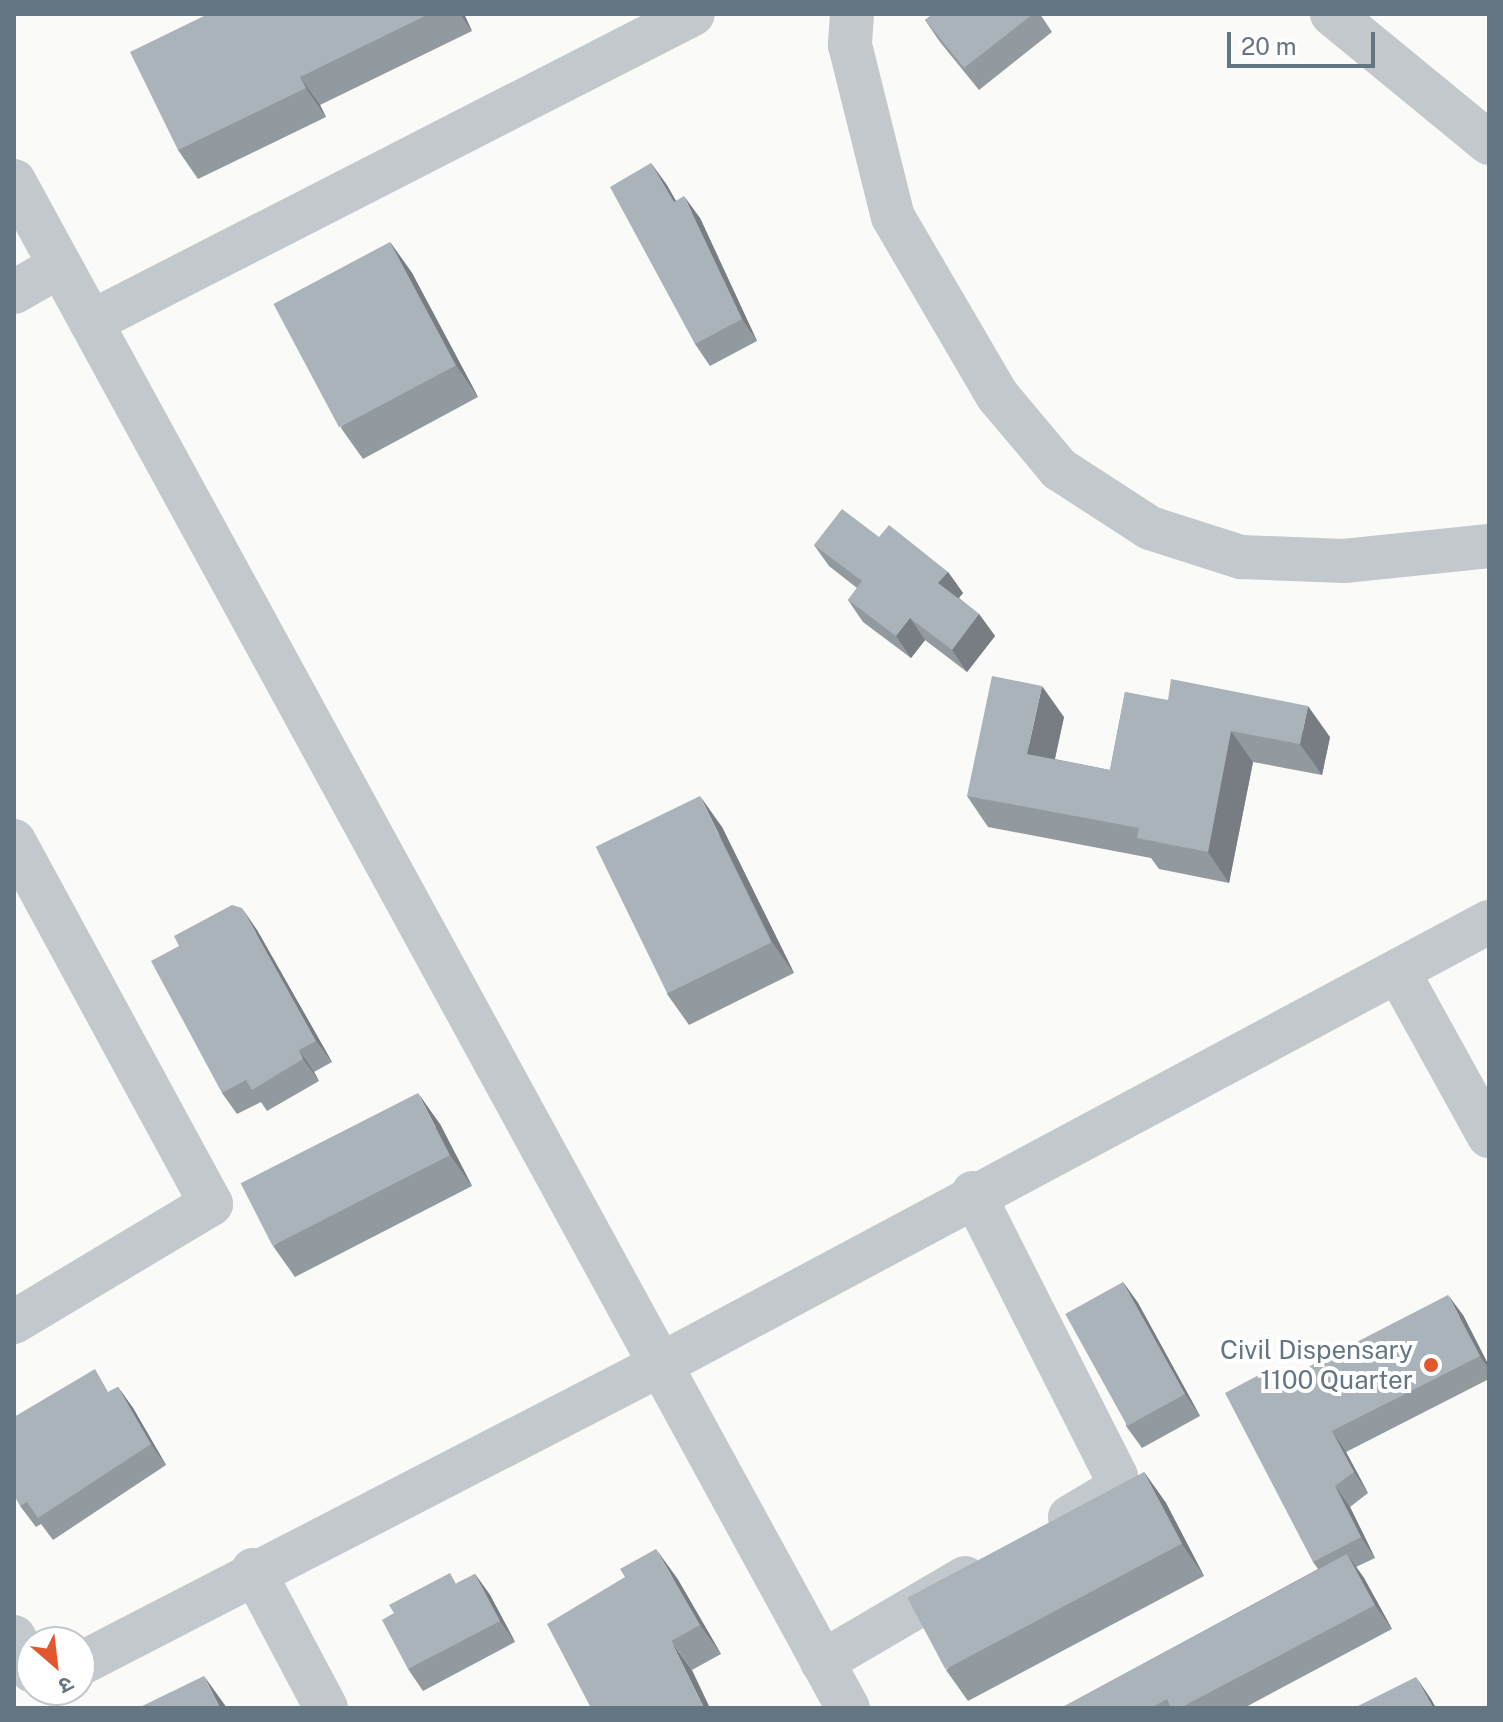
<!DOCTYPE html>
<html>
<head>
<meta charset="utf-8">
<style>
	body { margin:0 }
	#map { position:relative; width:1503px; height:1722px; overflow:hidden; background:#fafaf8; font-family:"Public Sans","Noto Sans Devanagari",sans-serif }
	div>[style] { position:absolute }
	.minor>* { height:44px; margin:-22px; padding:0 22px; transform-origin:22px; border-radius:22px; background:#c3c8cc }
	.wall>* { inset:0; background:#929a9f }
	.shaded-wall>* { inset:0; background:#777d82 }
	.building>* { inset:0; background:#aab3b9; transform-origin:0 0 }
	.dots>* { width:22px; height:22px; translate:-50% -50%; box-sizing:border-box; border:4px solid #fff; border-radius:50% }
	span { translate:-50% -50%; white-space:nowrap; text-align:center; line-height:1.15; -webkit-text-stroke:8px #fff; paint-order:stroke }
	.poi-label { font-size:26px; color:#657683 }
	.right { translate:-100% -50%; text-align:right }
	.frame { position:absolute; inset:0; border:16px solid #657683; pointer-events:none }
	.north { position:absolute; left:16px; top:1626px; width:80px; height:80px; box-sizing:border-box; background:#fff; border:2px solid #c1c8cd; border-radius:50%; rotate:152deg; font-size:22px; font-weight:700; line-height:32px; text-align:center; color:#657683 }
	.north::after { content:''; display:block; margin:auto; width:28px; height:36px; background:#e4572e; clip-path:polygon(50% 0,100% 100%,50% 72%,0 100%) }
	.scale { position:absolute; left:1227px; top:32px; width:148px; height:36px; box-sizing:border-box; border:4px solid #657683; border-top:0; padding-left:10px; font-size:24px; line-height:28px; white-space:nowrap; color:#657683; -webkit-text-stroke:6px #fff; paint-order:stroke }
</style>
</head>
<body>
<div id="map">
	<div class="minor">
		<i style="left:852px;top:14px;width:31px;rotate:94deg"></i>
		<i style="left:850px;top:45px;width:177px;rotate:76deg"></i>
		<i style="left:893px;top:217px;width:206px;rotate:59.7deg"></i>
		<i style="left:997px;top:395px;width:97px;rotate:50deg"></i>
		<i style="left:1059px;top:469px;width:108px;rotate:33deg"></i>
		<i style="left:1150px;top:528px;width:96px;rotate:17.7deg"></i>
		<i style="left:1241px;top:557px;width:103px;rotate:2.2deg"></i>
		<i style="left:1344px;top:561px;width:146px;rotate:-5.9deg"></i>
		<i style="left:1332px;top:14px;width:203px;rotate:39.4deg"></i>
		<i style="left:14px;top:181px;width:1740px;rotate:61.36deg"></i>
		<i style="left:14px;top:292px;width:53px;rotate:-29.5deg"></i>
		<i style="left:91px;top:322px;width:676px;rotate:-27.1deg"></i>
		<i style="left:14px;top:841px;width:413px;rotate:61.5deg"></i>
		<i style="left:211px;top:1204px;width:230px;rotate:149.1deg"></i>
		<i style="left:1400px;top:975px;width:184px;rotate:61.1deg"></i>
		<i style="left:973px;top:1193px;width:317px;rotate:63.2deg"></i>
		<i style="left:1116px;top:1476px;width:16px;rotate:104deg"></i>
		<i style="left:1112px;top:1492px;width:49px;rotate:149.2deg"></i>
		<i style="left:253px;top:1570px;width:156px;rotate:62.1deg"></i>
		<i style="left:14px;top:1637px;width:38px;rotate:62deg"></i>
		<i style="left:822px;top:1662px;width:166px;rotate:-30.4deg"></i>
		<i style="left:80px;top:1664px;width:653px;rotate:-27.27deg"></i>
		<i style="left:660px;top:1365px;width:940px;rotate:-28.12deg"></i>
	</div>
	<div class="wall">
		<i style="clip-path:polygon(208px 14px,464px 14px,472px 31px,320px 105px,326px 117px,198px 179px,178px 150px)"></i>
		<i style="clip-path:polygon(933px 14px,1040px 14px,1052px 32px,979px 90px,940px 42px,925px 20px)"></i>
		<i style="clip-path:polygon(651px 163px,676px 201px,700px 218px,757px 341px,710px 366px,695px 344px)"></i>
		<i style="clip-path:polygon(390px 242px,412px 273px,478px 397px,363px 459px,341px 428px)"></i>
		<i style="clip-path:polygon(879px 537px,948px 572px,963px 593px,959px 598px,979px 614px,995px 636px,967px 672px,925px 640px,911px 658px,863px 622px,848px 600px,857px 588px,829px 566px,814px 545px)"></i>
		<i style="clip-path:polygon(1125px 692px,1330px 737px,1322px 775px,1253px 762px,1229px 883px,1159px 869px,1151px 858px,988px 827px,967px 796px,1064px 717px,1055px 759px,1110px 770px)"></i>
		<i style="clip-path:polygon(722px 827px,794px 973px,689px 1025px,667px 994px)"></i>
		<i style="clip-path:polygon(257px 930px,332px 1062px,314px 1072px,319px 1081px,267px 1111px,261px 1102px,237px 1114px,222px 1093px)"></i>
		<i style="clip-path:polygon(440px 1124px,472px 1186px,295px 1277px,273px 1246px)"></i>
		<i style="clip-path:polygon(1123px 1282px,1138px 1303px,1200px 1416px,1142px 1448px,1126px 1426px)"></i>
		<i style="clip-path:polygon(1463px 1315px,1489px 1366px,1489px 1379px,1346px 1452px,1368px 1493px,1350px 1507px,1375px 1558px,1356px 1567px,1364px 1578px,1392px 1629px,1244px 1708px,1061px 1708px,1318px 1569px,1313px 1562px,1283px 1380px)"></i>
		<i style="clip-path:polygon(118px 1387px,133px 1408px,166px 1465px,53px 1540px,41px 1524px,36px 1527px,20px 1506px,110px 1391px)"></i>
		<i style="clip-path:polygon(1144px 1472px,1166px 1503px,1204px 1576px,968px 1701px,946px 1670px)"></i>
		<i style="clip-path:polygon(475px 1574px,490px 1595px,515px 1642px,423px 1691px,408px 1669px,457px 1583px)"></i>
		<i style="clip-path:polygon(625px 1577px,677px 1578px,721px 1654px,692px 1670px)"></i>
	</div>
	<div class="shaded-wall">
		<i style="clip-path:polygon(460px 14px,464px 14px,472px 31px)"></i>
		<i style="clip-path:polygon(300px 77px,320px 105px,326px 117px,306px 88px)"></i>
		<i style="clip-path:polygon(651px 163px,667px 185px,689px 224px,674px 202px)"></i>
		<i style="clip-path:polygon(684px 196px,700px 218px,757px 341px,742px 319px)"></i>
		<i style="clip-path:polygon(390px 242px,412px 273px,478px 397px,456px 365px)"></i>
		<i style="clip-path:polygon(948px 572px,963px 593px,953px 605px,938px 583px)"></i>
		<i style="clip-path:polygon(979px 614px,995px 636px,967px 672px,952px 650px)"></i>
		<i style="clip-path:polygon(910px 618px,925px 640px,911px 658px,896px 636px)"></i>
		<i style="clip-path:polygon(1042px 686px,1064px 717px,1049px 785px,1027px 754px)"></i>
		<i style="clip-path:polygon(1308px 706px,1330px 737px,1322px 775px,1300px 744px)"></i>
		<i style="clip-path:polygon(1231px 731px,1253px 762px,1229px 883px,1208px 852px)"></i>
		<i style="clip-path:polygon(700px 796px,722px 827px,794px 973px,772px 942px)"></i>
		<i style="clip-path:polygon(242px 908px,257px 930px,332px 1062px,316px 1041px)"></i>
		<i style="clip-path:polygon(299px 1050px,314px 1072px,319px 1081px,303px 1059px)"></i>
		<i style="clip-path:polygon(418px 1093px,440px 1124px,472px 1186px,450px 1155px)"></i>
		<i style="clip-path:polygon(1123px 1282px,1138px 1303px,1200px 1416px,1185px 1394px)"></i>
		<i style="clip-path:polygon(1448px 1295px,1463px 1315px,1489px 1366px,1489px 1369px,1480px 1356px)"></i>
		<i style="clip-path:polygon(118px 1387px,133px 1408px,166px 1465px,151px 1444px)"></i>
		<i style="clip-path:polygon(1332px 1431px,1346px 1452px,1368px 1493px,1354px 1472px)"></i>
		<i style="clip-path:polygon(1144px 1472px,1166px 1503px,1204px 1576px,1182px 1544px)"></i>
		<i style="clip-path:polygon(1335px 1486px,1350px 1507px,1375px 1558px,1361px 1537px)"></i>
		<i style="clip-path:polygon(656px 1549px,677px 1578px,721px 1654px,700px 1625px)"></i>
		<i style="clip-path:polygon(1347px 1554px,1364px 1578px,1392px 1629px,1375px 1605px)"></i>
		<i style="clip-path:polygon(475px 1574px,490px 1595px,515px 1642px,500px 1621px)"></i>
		<i style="clip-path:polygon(671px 1641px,692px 1670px,710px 1708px,704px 1708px)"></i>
		<i style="clip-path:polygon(204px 1676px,227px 1708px,220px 1708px)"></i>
		<i style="clip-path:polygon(1416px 1677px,1431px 1699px,1436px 1708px,1433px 1708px)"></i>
	</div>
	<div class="building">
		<i style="clip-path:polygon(208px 14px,429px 14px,300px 77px,306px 88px,178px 150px,130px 52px)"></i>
		<i style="clip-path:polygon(933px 14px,1033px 14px,964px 68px,925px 20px)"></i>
		<i style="clip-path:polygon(651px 163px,674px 202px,684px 196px,742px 319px,695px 344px,610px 187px)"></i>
		<i style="left:390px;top:242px;width:140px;height:132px;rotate:62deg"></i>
		<i style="clip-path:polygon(842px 509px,879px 537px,889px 525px,948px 572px,938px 583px,979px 614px,952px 650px,910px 618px,896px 636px,848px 600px,862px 581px,814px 545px)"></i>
		<i style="clip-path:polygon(992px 676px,1042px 686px,1027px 754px,1110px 770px,1125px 692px,1168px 700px,1171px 679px,1308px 706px,1300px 744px,1231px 731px,1208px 852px,1137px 838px,1139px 828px,967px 796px)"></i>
		<i style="left:700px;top:796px;width:163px;height:116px;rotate:64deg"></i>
		<i style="clip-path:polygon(232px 905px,242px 908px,316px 1041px,299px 1050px,303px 1059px,252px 1090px,246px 1080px,222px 1093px,151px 961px,179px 946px,174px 936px)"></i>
		<i style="left:418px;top:1093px;width:70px;height:199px;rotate:63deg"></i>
		<i style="left:1123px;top:1282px;width:128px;height:66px;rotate:61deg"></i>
		<i style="clip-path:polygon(1448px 1295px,1480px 1356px,1332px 1431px,1354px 1472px,1335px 1486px,1361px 1537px,1313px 1562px,1225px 1393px,1274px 1367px,1281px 1381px)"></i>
		<i style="clip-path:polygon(95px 1369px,108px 1392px,118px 1387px,151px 1444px,38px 1518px,27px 1502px,20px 1506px,14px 1495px,14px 1417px)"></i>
		<i style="left:1144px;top:1472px;width:81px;height:268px;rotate:62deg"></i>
		<i style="clip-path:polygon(656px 1549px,700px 1625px,671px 1641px,704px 1708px,591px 1708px,547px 1624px,625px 1577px,620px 1569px)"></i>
		<i style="clip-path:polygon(1347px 1554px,1375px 1605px,1180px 1708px,1171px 1708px,1167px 1699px,1151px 1708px,1061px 1708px)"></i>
		<i style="clip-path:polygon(450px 1573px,456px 1584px,475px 1574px,500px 1621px,408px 1669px,382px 1620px,394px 1613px,389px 1605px)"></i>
		<i style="clip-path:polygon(204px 1676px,220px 1708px,138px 1708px)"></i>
		<i style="clip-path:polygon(1416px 1677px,1433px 1708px,1354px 1708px)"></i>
	</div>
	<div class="dots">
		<i style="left:1431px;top:1365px;background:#e4572e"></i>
	</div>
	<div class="poi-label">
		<span class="right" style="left:1413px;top:1365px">Civil Dispensary<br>1100 Quarter</span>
	</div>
	<div class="frame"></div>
	<div class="north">उ</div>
	<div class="scale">20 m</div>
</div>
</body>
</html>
